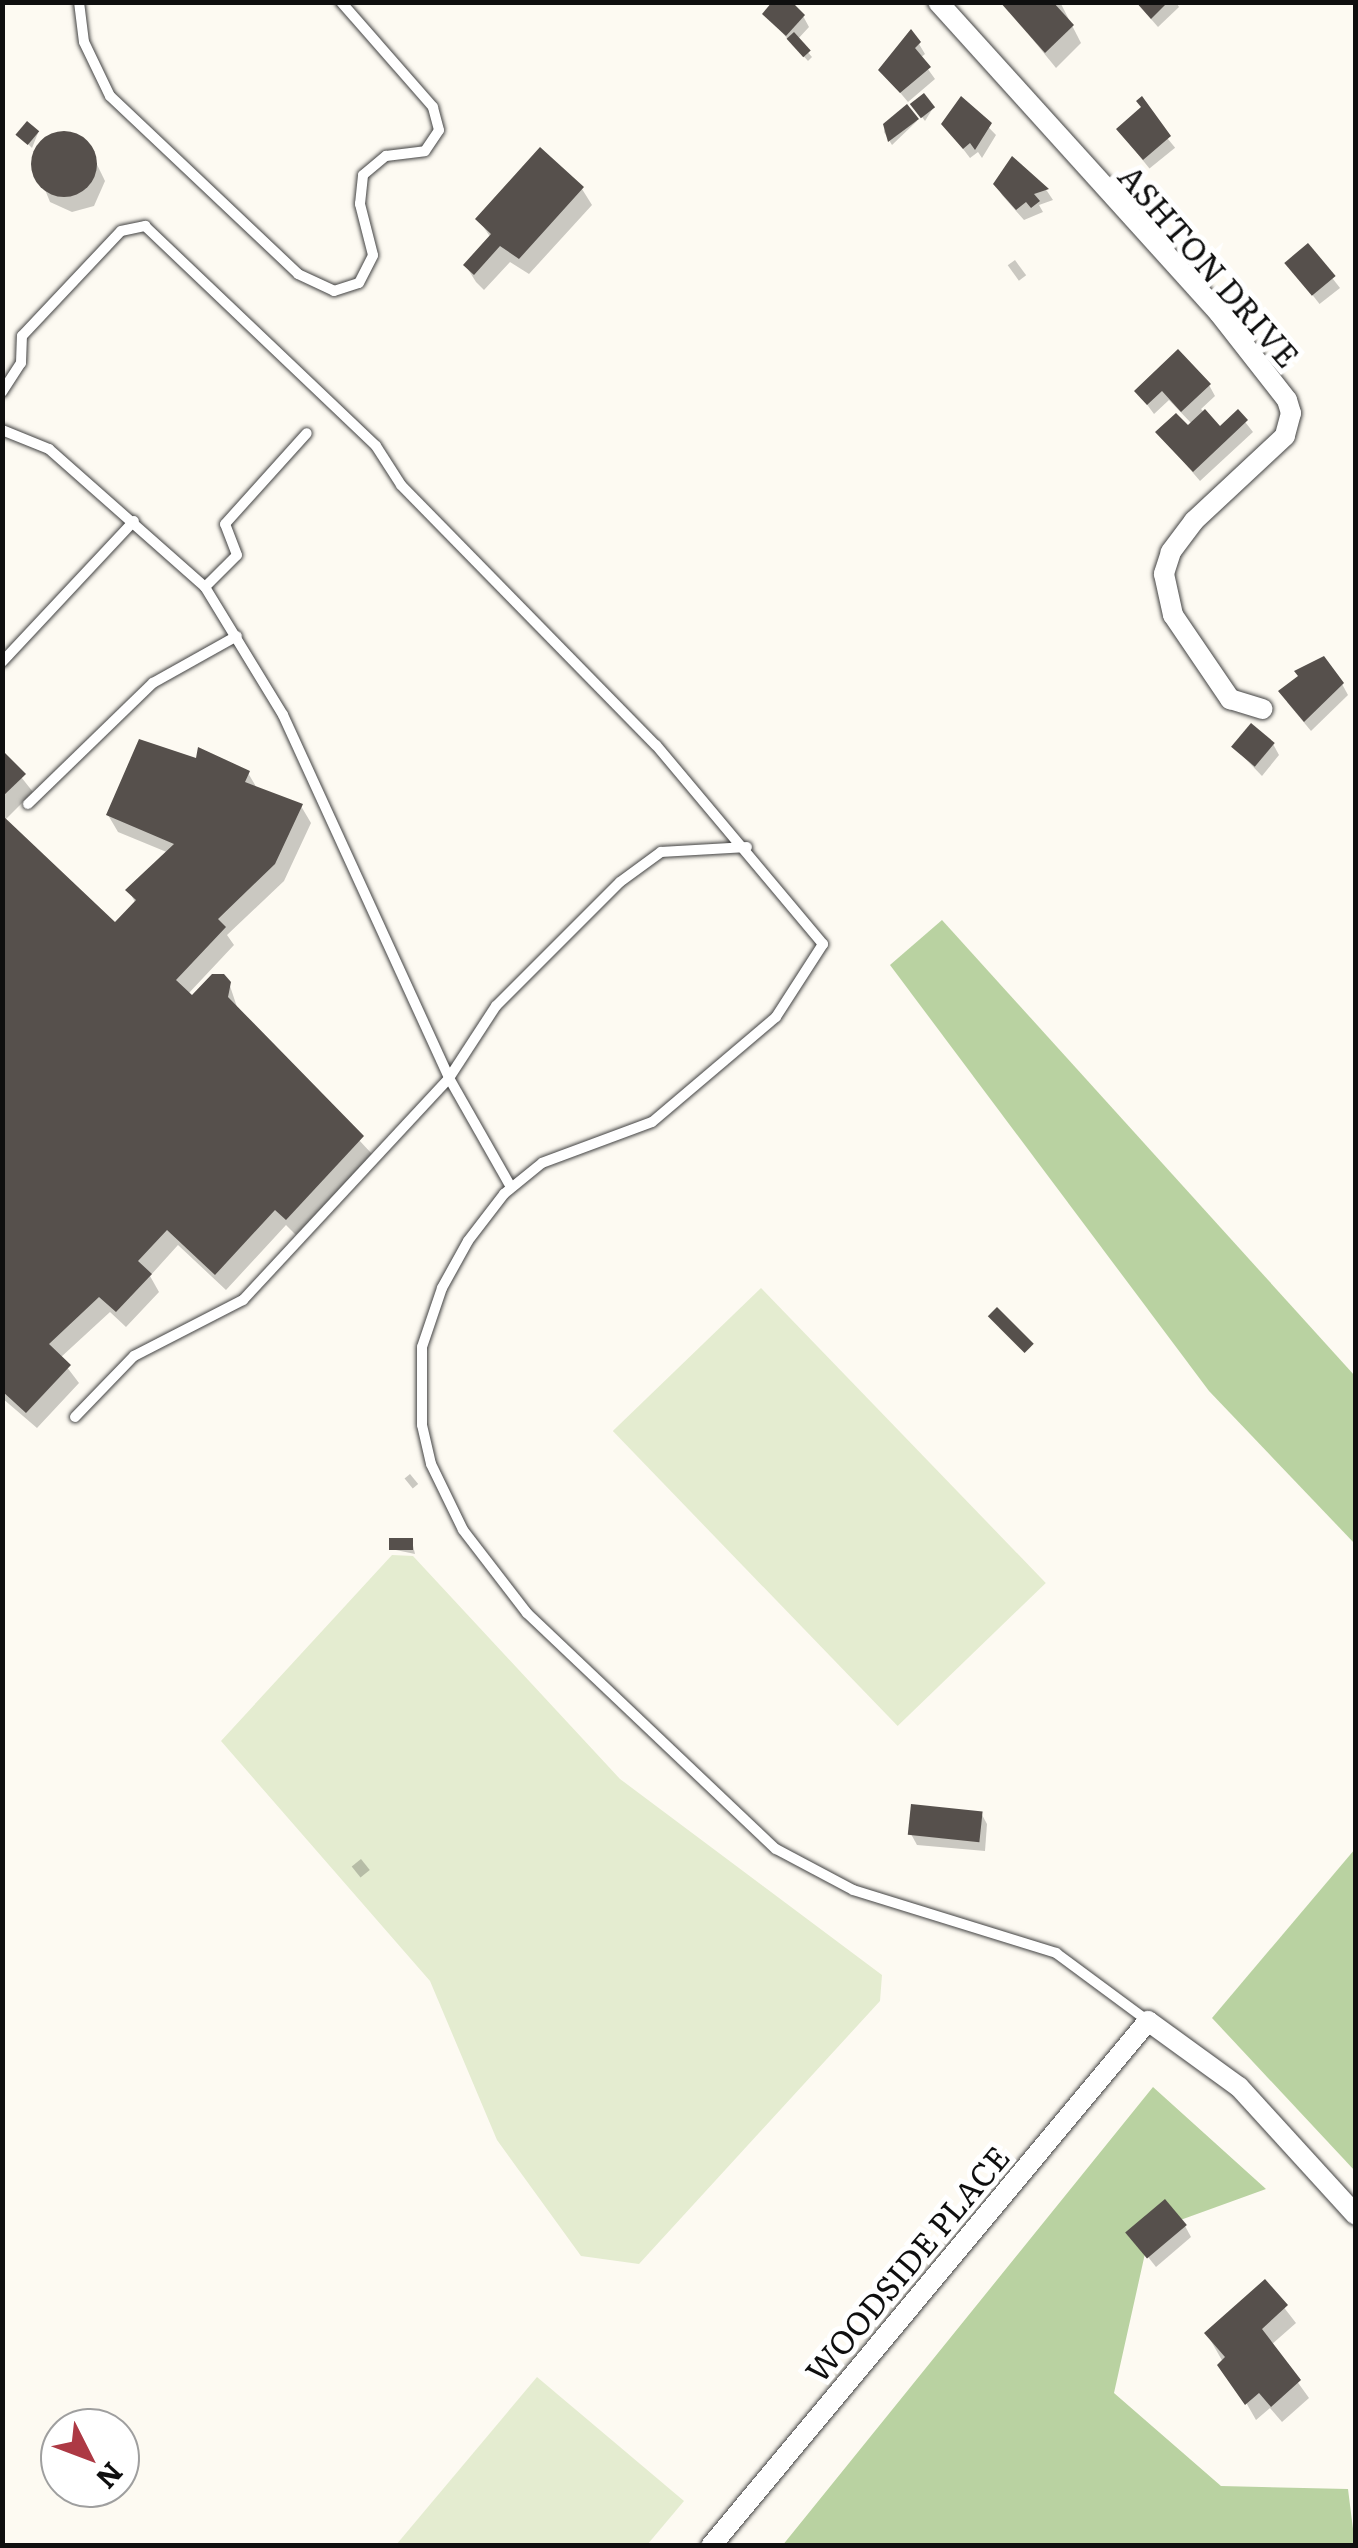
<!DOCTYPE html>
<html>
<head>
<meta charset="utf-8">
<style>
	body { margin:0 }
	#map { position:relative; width:1358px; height:2548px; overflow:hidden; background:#fdfaf2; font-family:Literata,serif }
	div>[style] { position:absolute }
	.forest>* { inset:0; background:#b9d2a1 }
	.pitch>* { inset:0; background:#e4ecd0; transform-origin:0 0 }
	.shadow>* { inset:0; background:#0003; transform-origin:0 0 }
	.building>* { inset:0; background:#56504c; transform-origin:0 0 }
	.round { border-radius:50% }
	.roads { filter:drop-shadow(0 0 2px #424242) drop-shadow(0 0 2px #424242) }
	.lane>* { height:10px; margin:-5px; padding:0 5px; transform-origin:5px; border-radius:5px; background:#fff }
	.street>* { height:20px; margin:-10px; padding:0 10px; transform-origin:10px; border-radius:10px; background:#fff }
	span { translate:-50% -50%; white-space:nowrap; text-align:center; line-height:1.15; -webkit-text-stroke:10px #fff; paint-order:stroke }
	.street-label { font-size:32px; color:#0f0f0f }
	.frame { position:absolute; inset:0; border:5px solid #0f0f0f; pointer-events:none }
	.north { position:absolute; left:40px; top:2408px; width:100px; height:100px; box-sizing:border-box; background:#fff; border:2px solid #9f9f9f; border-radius:50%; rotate:132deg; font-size:28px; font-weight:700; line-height:40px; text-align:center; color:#0f0f0f }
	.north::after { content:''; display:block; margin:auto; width:35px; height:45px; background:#ad3944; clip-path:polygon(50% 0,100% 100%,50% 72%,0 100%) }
</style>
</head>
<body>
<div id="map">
	<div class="forest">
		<i style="clip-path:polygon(942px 920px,1355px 1376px,1355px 1544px,1209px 1391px,890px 965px)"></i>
		<i style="clip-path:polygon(1355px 1849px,1355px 2171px,1212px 2018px)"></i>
		<i style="clip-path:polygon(1153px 2087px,1266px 2189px,1150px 2231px,1114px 2393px,1221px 2486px,1348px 2489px,1355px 2545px,782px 2546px)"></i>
	</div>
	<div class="pitch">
		<i style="left:761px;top:1288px;width:410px;height:206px;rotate:46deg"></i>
		<i style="clip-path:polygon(392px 1555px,413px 1556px,620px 1779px,882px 1975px,880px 2001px,639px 2264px,581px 2256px,497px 2140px,430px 1981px,221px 1741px)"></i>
		<i style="clip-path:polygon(537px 2377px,684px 2501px,647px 2545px,396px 2545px)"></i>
	</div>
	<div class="shadow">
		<i style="clip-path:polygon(1002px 2px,1060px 2px,1081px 43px,1056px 68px)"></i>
		<i style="clip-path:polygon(1136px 2px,1176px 2px,1179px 7px,1158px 27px)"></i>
		<i style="clip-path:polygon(765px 14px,803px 16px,809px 27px,797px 40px,812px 57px,808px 61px)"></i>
		<i style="clip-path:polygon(919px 44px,925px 54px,920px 58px,935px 79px,908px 102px,881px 70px)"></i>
		<i style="clip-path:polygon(961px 99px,996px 135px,982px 158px,978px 152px,970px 158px,944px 124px)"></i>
		<i style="clip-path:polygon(933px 108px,925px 121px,916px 109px)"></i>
		<i style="left:1143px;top:108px;width:51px;height:33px;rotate:51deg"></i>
		<i style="clip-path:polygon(917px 121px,892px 145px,884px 132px,885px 125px)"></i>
		<i style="clip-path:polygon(38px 133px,32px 148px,19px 135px)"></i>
		<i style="clip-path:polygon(65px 134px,87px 144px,105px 181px,94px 206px,72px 212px,50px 202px,33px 160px,46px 139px)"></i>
		<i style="clip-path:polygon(1012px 159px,1047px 191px,1053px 200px,1039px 205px,1043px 212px,1024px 220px,1002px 195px,996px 185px)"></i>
		<i style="clip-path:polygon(582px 189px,592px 205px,529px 274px,510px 262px,484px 290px,476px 282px,466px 266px,491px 238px,478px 219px)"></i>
		<i style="left:1308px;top:247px;width:52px;height:26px;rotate:52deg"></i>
		<i style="left:1015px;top:260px;width:19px;height:9px;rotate:54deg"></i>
		<i style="clip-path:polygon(1209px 385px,1215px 396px,1201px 409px,1220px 429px,1238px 413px,1253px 432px,1200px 481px,1158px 432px,1192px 424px,1169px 400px,1154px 414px,1137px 391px)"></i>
		<i style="clip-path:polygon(1342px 684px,1348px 695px,1311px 731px,1287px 702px)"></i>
		<i style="clip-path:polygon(1273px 744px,1279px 755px,1262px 776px,1234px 747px)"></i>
		<i style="clip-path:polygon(2px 753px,33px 792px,5px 820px,115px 926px,136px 904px,129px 891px,169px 853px,118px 832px,108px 815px,197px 761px,248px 773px,258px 790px,301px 806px,311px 823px,284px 881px,227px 935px,234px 945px,188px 994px,192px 998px,229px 983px,238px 1010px,372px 1154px,296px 1235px,286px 1225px,226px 1290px,178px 1245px,150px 1276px,159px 1292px,126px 1327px,110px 1312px,60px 1358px,79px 1383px,37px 1428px,2px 1398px)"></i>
		<i style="left:410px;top:1474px;width:13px;height:7px;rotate:51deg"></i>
		<i style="clip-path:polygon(412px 1541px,415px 1554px,391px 1549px)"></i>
		<i style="clip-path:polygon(981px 1813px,987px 1824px,985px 1851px,917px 1845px,911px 1834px)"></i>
		<i style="left:361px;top:1859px;width:14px;height:12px;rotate:51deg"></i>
		<i style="clip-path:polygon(1185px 2226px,1191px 2237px,1156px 2267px,1129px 2233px)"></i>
		<i style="clip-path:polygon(1265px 2283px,1296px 2323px,1271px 2345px,1309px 2398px,1282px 2422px,1270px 2408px,1256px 2420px,1207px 2334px)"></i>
	</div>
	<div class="building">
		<i style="clip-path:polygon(772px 2px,792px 2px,805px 15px,786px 36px,762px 14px)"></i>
		<i style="clip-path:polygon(1000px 2px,1053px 2px,1074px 25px,1045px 53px)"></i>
		<i style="clip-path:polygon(1136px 2px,1168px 2px,1151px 19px)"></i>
		<i style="clip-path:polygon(911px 29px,921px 42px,915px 48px,931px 67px,900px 93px,878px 70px)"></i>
		<i style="left:794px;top:32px;width:25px;height:10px;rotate:48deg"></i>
		<i style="left:924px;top:93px;width:18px;height:18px;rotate:52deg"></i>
		<i style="clip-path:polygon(961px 96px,992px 123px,975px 150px,970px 143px,963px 149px,941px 124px)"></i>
		<i style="clip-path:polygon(1142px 96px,1171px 136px,1143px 160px,1116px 129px,1141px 107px,1136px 101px)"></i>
		<i style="clip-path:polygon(907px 104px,919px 119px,888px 142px,883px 124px)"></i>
		<i style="left:27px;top:121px;width:16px;height:18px;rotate:40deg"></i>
		<i class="round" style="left:31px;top:131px;width:66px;height:66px"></i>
		<i style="clip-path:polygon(540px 147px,584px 187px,519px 259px,500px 246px,474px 275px,463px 265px,491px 234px,475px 219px)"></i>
		<i style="clip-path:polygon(1012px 156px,1049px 189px,1034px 194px,1040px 201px,1031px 208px,1026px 202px,1016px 210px,993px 184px)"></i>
		<i style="left:1308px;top:243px;width:43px;height:31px;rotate:50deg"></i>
		<i style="clip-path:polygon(1178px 349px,1211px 384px,1181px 412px,1162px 391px,1147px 405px,1134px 391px)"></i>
		<i style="clip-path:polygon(1205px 409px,1220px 426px,1238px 409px,1248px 420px,1193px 472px,1155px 432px,1176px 413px,1188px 425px)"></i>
		<i style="clip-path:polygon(1324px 656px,1344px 683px,1304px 722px,1278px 691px,1298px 676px,1294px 671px)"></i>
		<i style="left:1251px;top:723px;width:31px;height:31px;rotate:40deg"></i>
		<i style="clip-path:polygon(139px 739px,196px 758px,198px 747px,250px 771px,245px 782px,303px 804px,275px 864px,218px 919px,226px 927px,176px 980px,192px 995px,212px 974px,224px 974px,231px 982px,228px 997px,364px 1136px,286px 1220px,275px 1210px,215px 1275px,167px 1230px,138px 1261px,152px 1274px,116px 1312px,99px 1297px,49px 1344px,71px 1365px,26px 1413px,2px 1391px,2px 815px,115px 922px,136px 900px,125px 890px,174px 844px,106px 815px)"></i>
		<i style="clip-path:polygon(2px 750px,26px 774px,2px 797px)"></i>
		<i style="left:997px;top:1307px;width:52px;height:13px;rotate:45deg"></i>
		<i style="left:389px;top:1538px;width:24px;height:12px"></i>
		<i style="left:911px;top:1804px;width:72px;height:31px;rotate:6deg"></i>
		<i style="left:1165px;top:2199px;width:34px;height:52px;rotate:50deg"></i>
		<i style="clip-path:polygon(1265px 2279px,1288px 2305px,1262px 2329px,1301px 2380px,1271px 2407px,1259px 2393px,1245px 2405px,1217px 2365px,1225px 2357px,1204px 2333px)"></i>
	</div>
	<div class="roads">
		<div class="lane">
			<i style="left:79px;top:2px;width:40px;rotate:82.9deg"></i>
			<i style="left:84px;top:42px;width:60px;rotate:64.3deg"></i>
			<i style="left:110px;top:96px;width:259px;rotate:43.4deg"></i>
			<i style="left:298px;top:274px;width:40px;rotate:25deg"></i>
			<i style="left:334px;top:291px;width:26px;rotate:-18deg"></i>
			<i style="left:359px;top:283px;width:31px;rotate:-63deg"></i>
			<i style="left:373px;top:255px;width:53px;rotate:-104.3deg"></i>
			<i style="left:360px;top:204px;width:29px;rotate:-84deg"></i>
			<i style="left:363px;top:175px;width:30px;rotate:-40deg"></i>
			<i style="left:386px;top:156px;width:39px;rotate:-7deg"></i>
			<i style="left:425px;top:151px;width:25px;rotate:-56deg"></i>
			<i style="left:439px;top:130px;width:24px;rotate:-105deg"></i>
			<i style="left:433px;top:107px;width:140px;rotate:-131.2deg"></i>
			<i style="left:2px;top:392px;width:35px;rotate:-57deg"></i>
			<i style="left:21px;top:363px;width:27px;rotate:-88deg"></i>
			<i style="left:22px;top:336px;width:144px;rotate:-46.7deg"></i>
			<i style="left:121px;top:231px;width:25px;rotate:-12deg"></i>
			<i style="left:145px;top:226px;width:319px;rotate:43.6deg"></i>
			<i style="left:376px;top:446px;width:46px;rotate:57.3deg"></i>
			<i style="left:401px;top:485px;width:364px;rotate:45.6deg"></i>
			<i style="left:656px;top:745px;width:260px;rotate:50deg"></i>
			<i style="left:823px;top:944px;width:87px;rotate:122.8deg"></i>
			<i style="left:776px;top:1017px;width:162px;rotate:139.7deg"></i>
			<i style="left:652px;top:1122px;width:117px;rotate:159.6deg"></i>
			<i style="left:542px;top:1163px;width:49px;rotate:140.8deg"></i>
			<i style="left:504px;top:1194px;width:59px;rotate:127.5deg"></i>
			<i style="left:468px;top:1241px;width:54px;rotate:119deg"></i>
			<i style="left:442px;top:1288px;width:62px;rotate:108.7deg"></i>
			<i style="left:422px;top:1347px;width:78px;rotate:90deg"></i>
			<i style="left:422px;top:1425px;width:40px;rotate:77deg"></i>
			<i style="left:431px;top:1464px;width:73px;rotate:64.1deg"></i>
			<i style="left:463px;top:1530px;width:105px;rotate:52.4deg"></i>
			<i style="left:527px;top:1613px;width:343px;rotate:43.5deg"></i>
			<i style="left:776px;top:1849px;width:87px;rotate:28deg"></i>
			<i style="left:853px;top:1890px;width:213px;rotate:17.2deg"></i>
			<i style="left:1056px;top:1953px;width:114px;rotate:36.5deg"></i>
			<i style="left:2px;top:430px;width:51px;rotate:22deg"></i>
			<i style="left:49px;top:449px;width:208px;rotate:41.5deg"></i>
			<i style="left:205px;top:587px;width:150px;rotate:58.6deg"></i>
			<i style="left:283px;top:715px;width:399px;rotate:65.4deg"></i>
			<i style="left:449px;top:1078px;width:125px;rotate:60.4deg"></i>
			<i style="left:205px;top:587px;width:45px;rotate:-45deg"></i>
			<i style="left:237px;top:555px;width:33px;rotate:-111deg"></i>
			<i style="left:225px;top:524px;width:122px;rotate:-48deg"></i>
			<i style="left:2px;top:662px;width:193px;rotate:-46.9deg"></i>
			<i style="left:28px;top:804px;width:174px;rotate:-44.1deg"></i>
			<i style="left:153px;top:683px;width:96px;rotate:-29.2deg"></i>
			<i style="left:75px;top:1417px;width:85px;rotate:-46deg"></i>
			<i style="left:134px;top:1356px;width:123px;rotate:-27.2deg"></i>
			<i style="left:243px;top:1300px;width:303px;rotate:-47.1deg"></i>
			<i style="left:449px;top:1078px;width:86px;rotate:-56.9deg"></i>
			<i style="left:496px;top:1006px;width:175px;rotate:-45deg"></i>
			<i style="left:620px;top:882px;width:51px;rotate:-36.2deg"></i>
			<i style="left:661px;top:852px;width:86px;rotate:-3.3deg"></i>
		</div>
		<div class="street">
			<i style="left:938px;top:2px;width:419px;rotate:47.9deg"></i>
			<i style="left:1219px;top:313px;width:110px;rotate:52deg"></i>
			<i style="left:1287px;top:400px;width:14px;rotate:73deg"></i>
			<i style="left:1291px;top:413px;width:24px;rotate:105deg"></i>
			<i style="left:1285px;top:436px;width:125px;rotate:137deg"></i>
			<i style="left:1194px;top:521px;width:39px;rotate:127deg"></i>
			<i style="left:1171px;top:552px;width:23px;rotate:108deg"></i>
			<i style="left:1164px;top:574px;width:42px;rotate:77.6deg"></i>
			<i style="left:1173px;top:615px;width:102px;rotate:55.8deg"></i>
			<i style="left:1230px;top:699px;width:34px;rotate:17deg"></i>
			<i style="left:711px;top:2546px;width:683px;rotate:-50.23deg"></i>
			<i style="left:1148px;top:2021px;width:112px;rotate:36deg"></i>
			<i style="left:1239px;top:2087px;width:173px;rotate:47.6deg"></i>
		</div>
	</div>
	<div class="street-label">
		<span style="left:1210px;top:265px;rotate:49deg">ASHTON DRIVE</span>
		<span style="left:906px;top:2263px;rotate:-50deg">WOODSIDE PLACE</span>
	</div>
	<div class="frame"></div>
	<div class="north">N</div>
</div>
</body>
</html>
